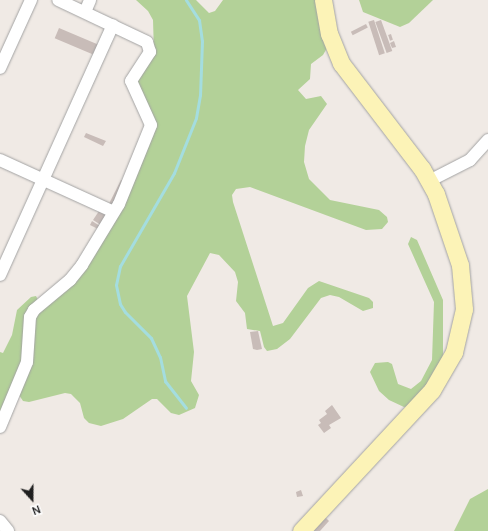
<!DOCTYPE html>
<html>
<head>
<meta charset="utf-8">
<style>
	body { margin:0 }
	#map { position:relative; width:488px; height:531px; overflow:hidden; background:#f0eae5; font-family:Manrope,sans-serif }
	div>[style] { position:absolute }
	.forest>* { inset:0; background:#b3d198 }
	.stream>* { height:3px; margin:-1.5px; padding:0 1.5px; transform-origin:1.5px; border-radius:1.5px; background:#a4dddf }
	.building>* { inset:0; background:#c8bcb8; transform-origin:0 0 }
	.roads { filter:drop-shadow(0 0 1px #a3a3a3) drop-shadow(0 0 1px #a3a3a3) }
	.street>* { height:12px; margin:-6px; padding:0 6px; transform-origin:6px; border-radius:6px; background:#fff }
	.secondary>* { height:17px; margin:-8.5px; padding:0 8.5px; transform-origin:8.5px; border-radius:8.5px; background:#fcf3b7 }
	span { translate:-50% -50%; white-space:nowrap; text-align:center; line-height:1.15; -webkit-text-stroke:3.5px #fff; paint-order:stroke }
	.north { position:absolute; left:12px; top:479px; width:40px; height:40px; -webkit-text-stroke:3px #fff; paint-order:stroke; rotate:159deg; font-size:11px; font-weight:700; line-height:16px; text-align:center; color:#1f1f1f }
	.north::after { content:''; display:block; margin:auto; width:14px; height:18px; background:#1f1f1f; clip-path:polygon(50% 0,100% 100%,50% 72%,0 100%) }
</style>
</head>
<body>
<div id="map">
	<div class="forest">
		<i style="clip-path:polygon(136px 0,196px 0,209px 13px,215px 11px,223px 0,318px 0,327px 48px,323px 55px,311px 64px,310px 79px,298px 90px,306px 99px,321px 96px,327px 104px,309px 130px,305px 146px,304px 162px,309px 179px,330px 200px,379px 210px,387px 217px,388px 222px,382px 229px,366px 230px,250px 187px,236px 189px,232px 195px,233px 202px,273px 326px,283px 323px,308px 288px,319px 281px,369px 298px,373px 302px,373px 308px,363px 311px,339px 297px,330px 295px,321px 298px,290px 339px,277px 349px,267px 351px,264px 347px,260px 331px,247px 329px,245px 313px,236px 301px,238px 282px,235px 272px,219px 255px,210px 253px,187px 296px,194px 352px,191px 381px,199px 395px,195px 408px,179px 415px,171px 413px,157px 399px,152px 399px,123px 419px,101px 426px,89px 423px,84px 418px,80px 403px,71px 394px,65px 393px,29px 402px,23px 401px,19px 395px,34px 318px,72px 283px,154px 128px,136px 81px,154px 53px,153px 20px,148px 11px)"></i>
		<i style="clip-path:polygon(359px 0,433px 0,409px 23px,400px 27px,363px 12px)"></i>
		<i style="clip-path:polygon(411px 237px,417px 240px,443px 300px,443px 355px,440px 369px,409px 406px,404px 407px,389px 400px,379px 391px,370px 372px,375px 363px,388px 362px,392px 364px,398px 384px,411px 389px,421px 381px,432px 360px,434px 302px,408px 244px)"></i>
		<i style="clip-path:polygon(36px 296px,38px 300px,24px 356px,0 417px,0 352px,3px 353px,12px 335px,17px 310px,31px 297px)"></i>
		<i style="clip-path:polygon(488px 489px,488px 531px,454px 531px,470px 499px)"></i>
	</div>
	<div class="stream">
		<i style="left:186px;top:0;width:24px;rotate:57deg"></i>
		<i style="left:199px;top:20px;width:21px;rotate:82deg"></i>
		<i style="left:202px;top:41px;width:54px;rotate:92.1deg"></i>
		<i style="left:200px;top:95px;width:23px;rotate:100deg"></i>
		<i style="left:196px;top:118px;width:59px;rotate:111.8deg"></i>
		<i style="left:174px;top:173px;width:108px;rotate:120.1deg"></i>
		<i style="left:120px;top:266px;width:19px;rotate:102deg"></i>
		<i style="left:116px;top:285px;width:19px;rotate:78deg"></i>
		<i style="left:120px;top:304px;width:9px;rotate:58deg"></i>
		<i style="left:125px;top:312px;width:37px;rotate:45deg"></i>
		<i style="left:151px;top:338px;width:21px;rotate:65deg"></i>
		<i style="left:160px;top:357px;width:25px;rotate:78deg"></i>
		<i style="left:165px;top:381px;width:34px;rotate:52deg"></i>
	</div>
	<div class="building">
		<i style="left:374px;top:20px;width:35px;height:6px;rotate:72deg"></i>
		<i style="left:381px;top:20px;width:33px;height:6px;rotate:70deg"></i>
		<i style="left:366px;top:24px;width:4px;height:17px;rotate:63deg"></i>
		<i style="left:59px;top:28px;width:43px;height:11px;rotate:23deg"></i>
		<i style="left:391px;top:34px;width:6px;height:3px;rotate:72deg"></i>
		<i style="clip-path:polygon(394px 41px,396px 47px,392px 48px,390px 43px)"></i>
		<i style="clip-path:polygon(86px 133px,106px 141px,103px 146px,84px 137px)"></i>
		<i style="left:121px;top:180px;width:4px;height:26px;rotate:27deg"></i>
		<i style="clip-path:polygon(99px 211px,106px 215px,101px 225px,93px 220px)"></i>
		<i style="clip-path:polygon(92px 221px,100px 226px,98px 229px,90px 225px)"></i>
		<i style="clip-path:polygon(258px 331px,262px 349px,257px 350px,253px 349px,250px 332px)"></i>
		<i style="clip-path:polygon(332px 405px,341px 418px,329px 425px,331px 428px,324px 433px,318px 425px,321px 423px,319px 420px,327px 414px,325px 411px)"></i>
		<i style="clip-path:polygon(301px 490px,303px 496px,297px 497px,296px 492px)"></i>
		<i style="clip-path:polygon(325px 517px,329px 521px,320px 531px,313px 531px)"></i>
	</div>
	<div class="roads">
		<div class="street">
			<i style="left:85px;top:12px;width:13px;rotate:-67deg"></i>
			<i style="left:0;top:68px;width:75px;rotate:-65.5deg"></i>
			<i style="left:0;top:160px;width:125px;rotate:24.5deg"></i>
			<i style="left:429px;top:181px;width:46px;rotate:-27.1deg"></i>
			<i style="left:470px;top:160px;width:27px;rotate:-48deg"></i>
			<i style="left:0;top:275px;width:274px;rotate:-65.7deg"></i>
			<i style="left:0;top:427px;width:70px;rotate:-67.4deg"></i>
			<i style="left:27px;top:362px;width:45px;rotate:-86.2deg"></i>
			<i style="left:30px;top:317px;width:8px;rotate:-60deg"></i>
			<i style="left:34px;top:310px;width:47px;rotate:-39.8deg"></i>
			<i style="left:70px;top:280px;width:19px;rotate:-51deg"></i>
			<i style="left:82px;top:265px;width:71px;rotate:-58.8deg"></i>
			<i style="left:119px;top:204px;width:85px;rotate:-67.9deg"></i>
			<i style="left:151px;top:125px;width:48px;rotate:-114.4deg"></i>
			<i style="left:131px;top:81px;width:35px;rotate:-57deg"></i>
			<i style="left:150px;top:52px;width:10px;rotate:-107deg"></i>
			<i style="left:147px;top:42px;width:98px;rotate:-154.7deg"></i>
			<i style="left:0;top:521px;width:13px;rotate:51deg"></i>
		</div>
		<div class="secondary">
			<i style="left:301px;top:531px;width:192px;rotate:-47.1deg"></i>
			<i style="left:432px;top:390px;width:44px;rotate:-59.9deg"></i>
			<i style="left:454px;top:352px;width:44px;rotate:-76.9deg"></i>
			<i style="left:464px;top:309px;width:44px;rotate:-95.2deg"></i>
			<i style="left:460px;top:265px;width:75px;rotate:-108.7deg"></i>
			<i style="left:436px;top:194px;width:29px;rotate:-119deg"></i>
			<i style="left:422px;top:169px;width:133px;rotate:-127.4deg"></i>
			<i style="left:341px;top:63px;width:31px;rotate:-112deg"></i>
			<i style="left:329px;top:34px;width:35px;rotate:-100deg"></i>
		</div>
	</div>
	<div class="north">N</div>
</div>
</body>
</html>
